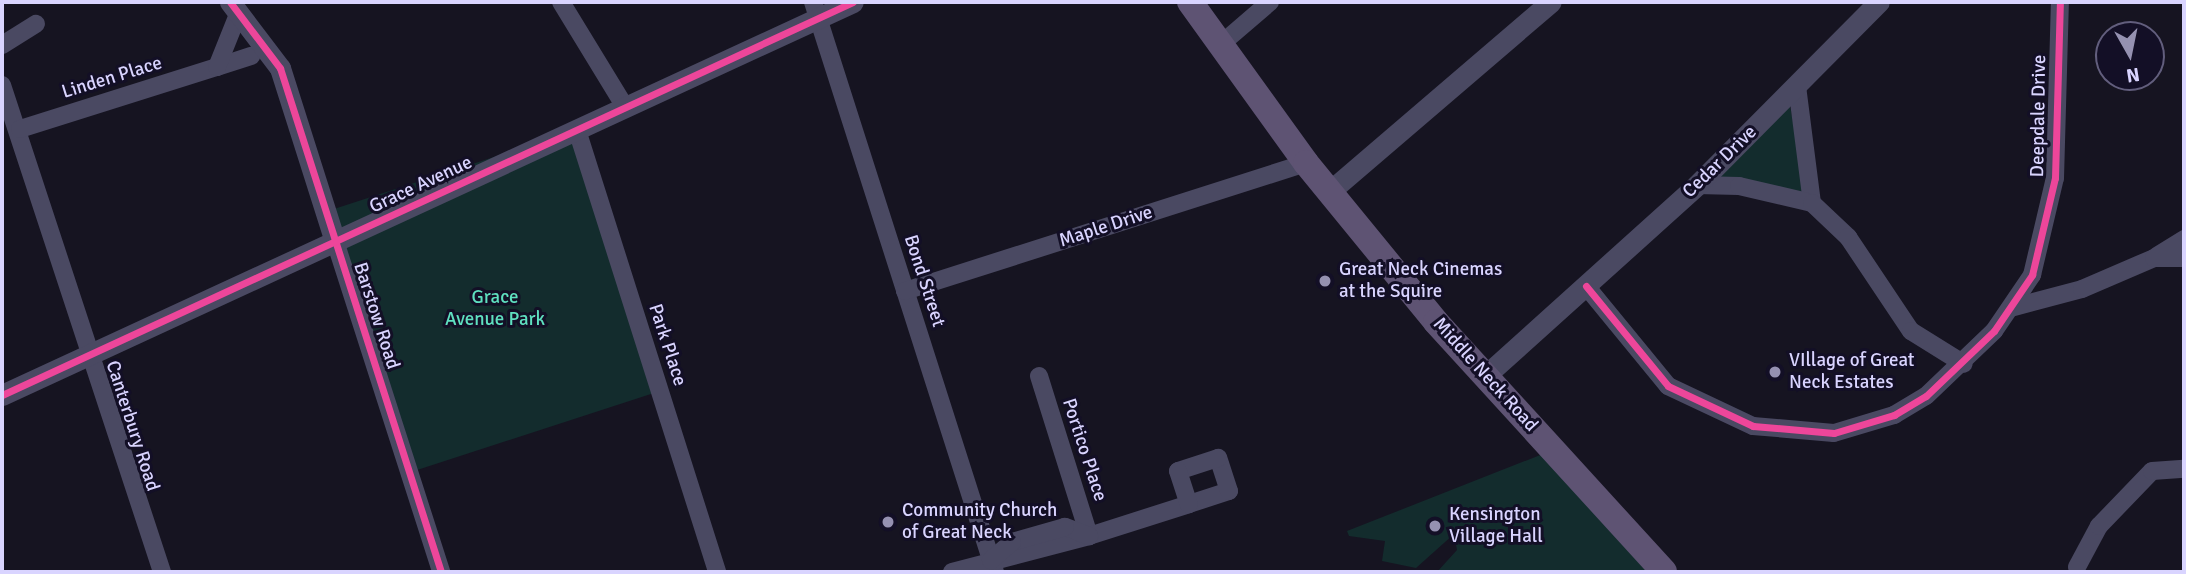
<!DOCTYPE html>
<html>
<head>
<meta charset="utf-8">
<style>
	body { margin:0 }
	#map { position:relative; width:2186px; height:574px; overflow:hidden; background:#161421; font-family:Signika,sans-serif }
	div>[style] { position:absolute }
	.green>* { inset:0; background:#132c2d; transform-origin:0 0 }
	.minor>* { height:18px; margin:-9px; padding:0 9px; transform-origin:9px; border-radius:9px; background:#4a4962 }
	.tertiary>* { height:21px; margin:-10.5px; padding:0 10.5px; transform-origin:10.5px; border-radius:10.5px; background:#4a4962 }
	.primary>* { height:26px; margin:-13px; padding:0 13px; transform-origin:13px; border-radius:13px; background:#5e5373 }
	.cycleway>* { height:7px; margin:-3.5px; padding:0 3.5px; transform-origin:3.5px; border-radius:3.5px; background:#ed469a }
	.dots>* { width:19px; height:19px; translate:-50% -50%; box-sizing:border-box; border:4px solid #130f26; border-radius:50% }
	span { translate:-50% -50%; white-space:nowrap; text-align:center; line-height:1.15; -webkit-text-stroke:6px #130f26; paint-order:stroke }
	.street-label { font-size:19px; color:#d9d4ff }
	.poi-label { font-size:19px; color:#d9d4ff }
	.left { translate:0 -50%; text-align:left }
	.park-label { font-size:19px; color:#5fe0c0 }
	.frame { position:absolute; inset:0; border:4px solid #d9d4ff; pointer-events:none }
	.north { position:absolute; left:2095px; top:21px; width:70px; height:70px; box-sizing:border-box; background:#130f26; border:2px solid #625e7d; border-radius:50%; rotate:171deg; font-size:19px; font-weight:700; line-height:28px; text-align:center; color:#d9d4ff }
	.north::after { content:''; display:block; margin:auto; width:24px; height:32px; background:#9591b1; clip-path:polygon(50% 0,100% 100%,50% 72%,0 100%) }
</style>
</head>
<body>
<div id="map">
	<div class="green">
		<i style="clip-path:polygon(1790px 106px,1806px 193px,1711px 182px)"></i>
		<i style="left:577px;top:130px;width:274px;height:266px;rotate:72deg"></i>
		<i style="clip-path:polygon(1553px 450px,1664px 572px,1437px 572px,1457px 550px,1454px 534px,1416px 568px,1382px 561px,1385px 541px,1349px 536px,1347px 531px)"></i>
	</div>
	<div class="minor">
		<i style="left:561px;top:2px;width:123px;rotate:58.6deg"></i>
		<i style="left:813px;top:2px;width:598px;rotate:72.29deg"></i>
		<i style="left:2px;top:45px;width:40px;rotate:-32deg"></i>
		<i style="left:1220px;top:45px;width:66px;rotate:-40.7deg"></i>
		<i style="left:217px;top:67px;width:36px;rotate:-18deg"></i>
		<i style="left:2px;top:85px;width:513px;rotate:71.81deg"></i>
		<i style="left:1797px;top:86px;width:118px;rotate:82.7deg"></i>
		<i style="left:20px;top:129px;width:207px;rotate:-17.5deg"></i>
		<i style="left:217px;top:67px;width:59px;rotate:-68.2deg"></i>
		<i style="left:577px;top:130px;width:464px;rotate:72.4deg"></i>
		<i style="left:1697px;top:185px;width:42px;rotate:1.4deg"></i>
		<i style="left:1739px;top:186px;width:75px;rotate:13.1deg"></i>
		<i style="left:1812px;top:203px;width:50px;rotate:43.4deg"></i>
		<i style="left:1848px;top:237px;width:113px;rotate:56.2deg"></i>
		<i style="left:1911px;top:331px;width:62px;rotate:31.9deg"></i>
		<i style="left:335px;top:241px;width:348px;rotate:72.2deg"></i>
		<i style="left:2157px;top:256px;width:32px;rotate:-32deg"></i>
		<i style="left:1586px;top:286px;width:129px;rotate:50.6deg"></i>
		<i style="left:1668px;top:386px;width:94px;rotate:25.2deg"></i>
		<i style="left:1753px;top:426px;width:81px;rotate:4.9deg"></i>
		<i style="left:1834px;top:433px;width:63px;rotate:-16.7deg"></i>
		<i style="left:1894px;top:415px;width:37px;rotate:-31deg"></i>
		<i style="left:1926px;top:396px;width:94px;rotate:-43.7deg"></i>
		<i style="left:1994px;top:331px;width:68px;rotate:-55.8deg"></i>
		<i style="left:2032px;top:275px;width:100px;rotate:-76.7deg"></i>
		<i style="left:2055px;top:178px;width:176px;rotate:-88.4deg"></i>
		<i style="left:905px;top:291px;width:421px;rotate:-17.7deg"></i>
		<i style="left:2014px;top:307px;width:70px;rotate:-14.8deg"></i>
		<i style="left:2082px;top:289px;width:78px;rotate:-23.3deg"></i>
		<i style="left:2154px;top:258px;width:30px"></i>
		<i style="left:1039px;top:376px;width:168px;rotate:72.6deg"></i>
		<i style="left:1089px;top:536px;width:105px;rotate:-17.7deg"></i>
		<i style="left:1189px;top:504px;width:42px;rotate:-18deg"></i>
		<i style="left:1229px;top:491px;width:35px;rotate:-108deg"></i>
		<i style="left:1218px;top:458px;width:42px;rotate:162deg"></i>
		<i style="left:1178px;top:471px;width:35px;rotate:72deg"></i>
		<i style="left:2077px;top:567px;width:47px;rotate:-61.8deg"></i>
		<i style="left:2099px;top:526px;width:76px;rotate:-46.1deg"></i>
		<i style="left:2152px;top:471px;width:32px;rotate:-4deg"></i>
		<i style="left:952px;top:572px;width:142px;rotate:-14.7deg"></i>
		<i style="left:1089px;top:536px;width:26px;rotate:-159deg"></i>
		<i style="left:1065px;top:527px;width:55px;rotate:164.2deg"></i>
		<i style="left:1012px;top:542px;width:28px;rotate:139deg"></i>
	</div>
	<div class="tertiary">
		<i style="left:230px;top:2px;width:83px;rotate:52.9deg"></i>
		<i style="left:280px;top:68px;width:182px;rotate:72.4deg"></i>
		<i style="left:1329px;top:192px;width:292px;rotate:-40.6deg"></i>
		<i style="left:1485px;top:376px;width:285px;rotate:-42deg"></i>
		<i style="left:1697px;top:185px;width:258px;rotate:-45.2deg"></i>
		<i style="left:2px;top:395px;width:937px;rotate:-24.79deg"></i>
	</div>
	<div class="primary">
		<i style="left:1190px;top:2px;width:198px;rotate:54.2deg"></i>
		<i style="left:1306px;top:163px;width:205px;rotate:50.7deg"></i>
		<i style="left:1436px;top:322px;width:338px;rotate:47.6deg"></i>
	</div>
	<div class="cycleway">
		<i style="left:230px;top:2px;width:83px;rotate:52.9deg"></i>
		<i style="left:280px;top:68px;width:529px;rotate:72.28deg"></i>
		<i style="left:1586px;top:286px;width:129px;rotate:50.6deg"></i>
		<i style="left:1668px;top:386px;width:94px;rotate:25.2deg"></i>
		<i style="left:1753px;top:426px;width:81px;rotate:4.9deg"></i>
		<i style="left:1834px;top:433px;width:63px;rotate:-16.7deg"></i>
		<i style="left:1894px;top:415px;width:37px;rotate:-31deg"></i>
		<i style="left:1926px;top:396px;width:94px;rotate:-43.7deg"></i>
		<i style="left:1994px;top:331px;width:68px;rotate:-55.8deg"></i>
		<i style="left:2032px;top:275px;width:100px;rotate:-76.7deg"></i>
		<i style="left:2055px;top:178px;width:176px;rotate:-88.4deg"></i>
		<i style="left:2px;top:395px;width:937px;rotate:-24.79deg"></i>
	</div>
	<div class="dots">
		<i style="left:1325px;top:281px;background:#9591b1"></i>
		<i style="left:1775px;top:372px;background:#9591b1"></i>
		<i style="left:888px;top:522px;background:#9591b1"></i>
		<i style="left:1435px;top:526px;background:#9591b1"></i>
	</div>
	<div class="street-label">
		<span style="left:112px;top:78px;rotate:-17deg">Linden Place</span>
		<span style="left:2039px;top:116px;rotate:-89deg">Deepdale Drive</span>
		<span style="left:1720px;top:162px;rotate:-44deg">Cedar Drive</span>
		<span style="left:421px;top:185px;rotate:-25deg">Grace Avenue</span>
		<span style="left:1106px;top:227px;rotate:-18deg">Maple Drive</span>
		<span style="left:924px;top:281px;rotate:72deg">Bond Street</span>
		<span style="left:376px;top:316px;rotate:72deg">Barstow Road</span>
		<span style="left:667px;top:345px;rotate:72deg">Park Place</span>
		<span style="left:1485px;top:375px;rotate:48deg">Middle Neck Road</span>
		<span style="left:132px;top:426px;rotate:72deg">Canterbury Road</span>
		<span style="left:1084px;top:450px;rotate:72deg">Portico Place</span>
	</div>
	<div class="poi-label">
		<span class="left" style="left:1339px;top:281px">Great Neck Cinemas<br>at the Squire</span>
		<span class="left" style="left:1789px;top:372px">VIllage of Great<br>Neck Estates</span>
		<span class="left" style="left:902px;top:522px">Community Church<br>of Great Neck</span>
		<span class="left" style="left:1449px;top:526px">Kensington<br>Village Hall</span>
	</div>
	<div class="park-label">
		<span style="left:495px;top:309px">Grace<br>Avenue Park</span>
	</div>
	<div class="frame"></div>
	<div class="north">N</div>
</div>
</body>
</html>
